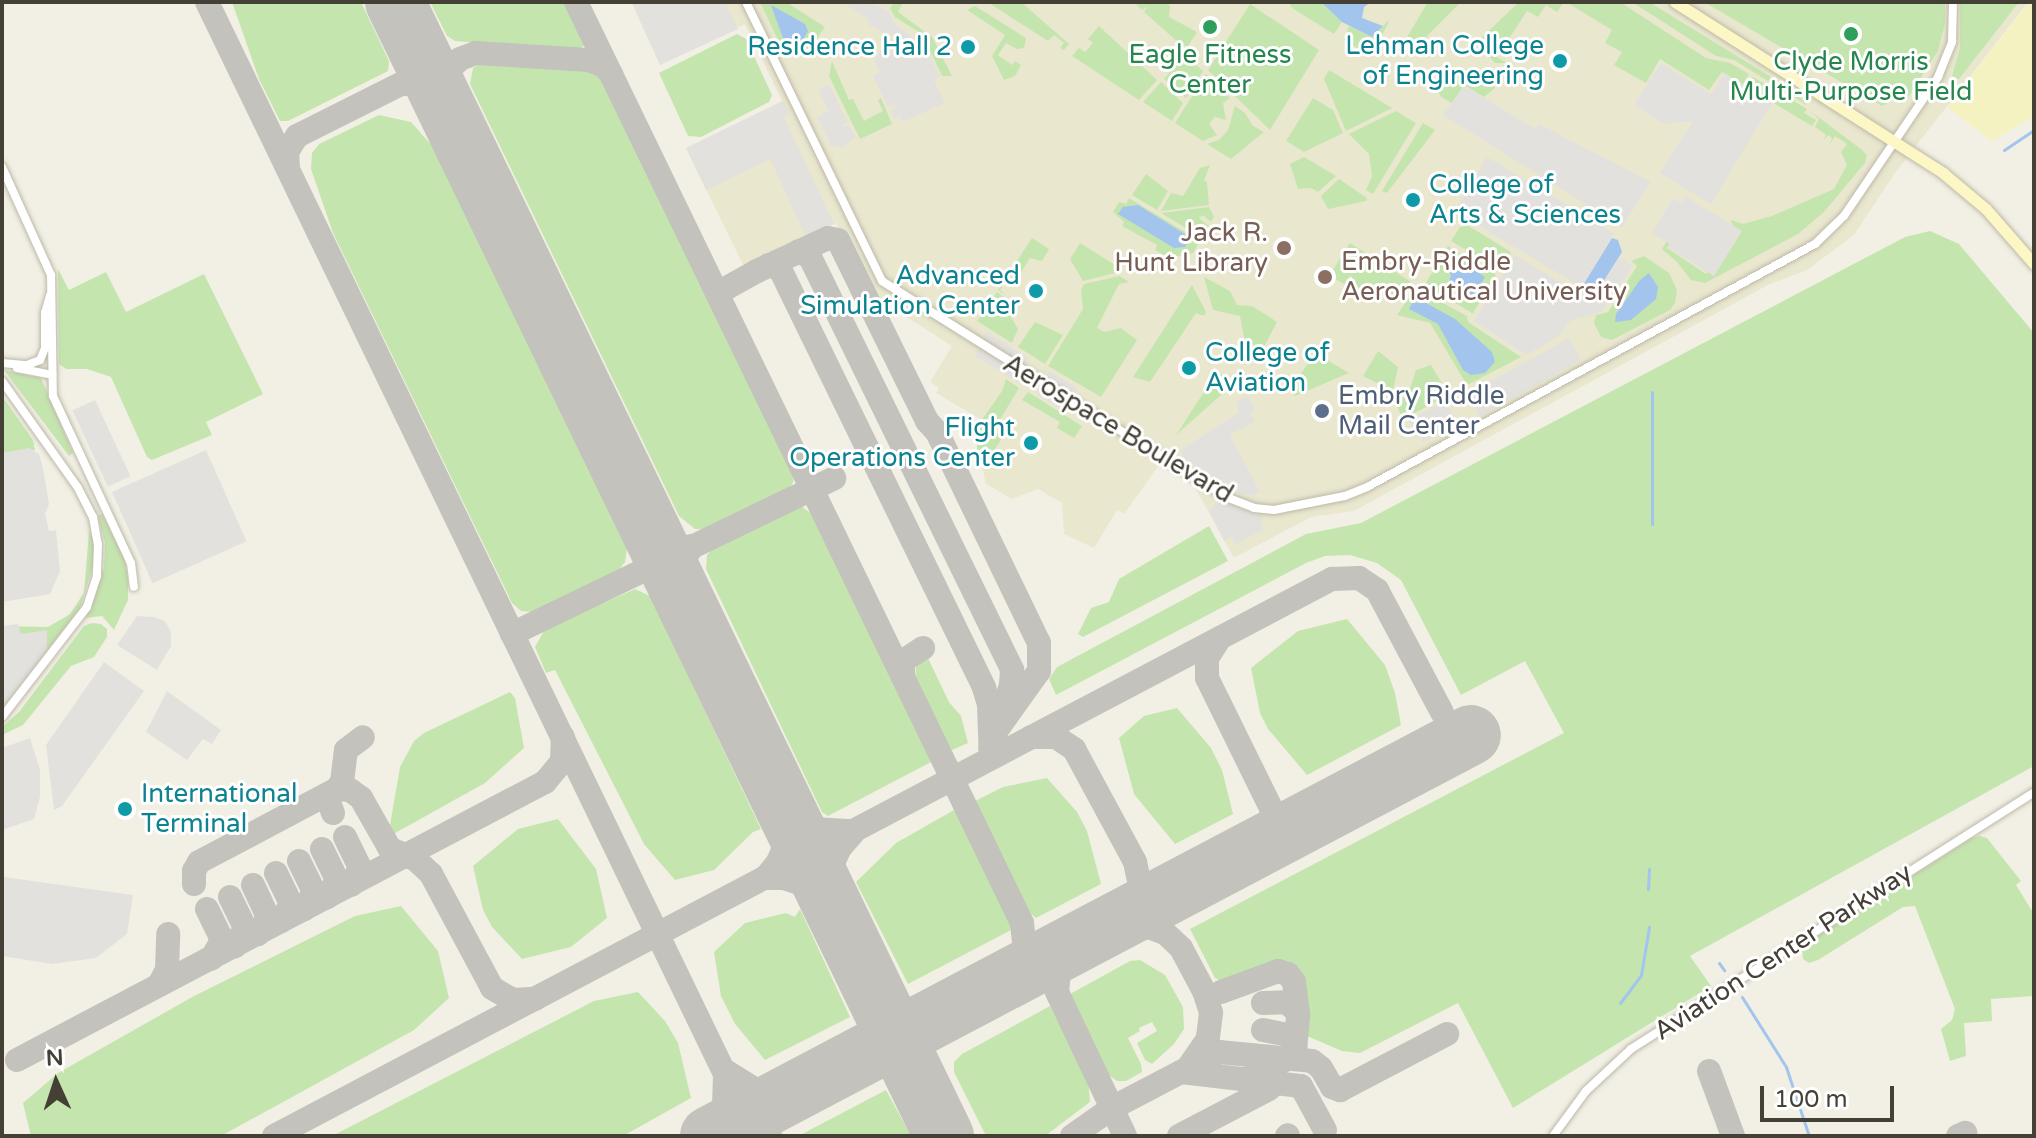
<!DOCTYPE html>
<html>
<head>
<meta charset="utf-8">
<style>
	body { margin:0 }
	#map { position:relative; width:2036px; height:1138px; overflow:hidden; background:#f2f0e5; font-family:"Varela Round",sans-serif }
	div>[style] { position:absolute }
	.education>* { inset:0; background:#eae7cf }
	.green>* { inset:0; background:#c5e5af; transform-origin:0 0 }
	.sand>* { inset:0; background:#f5f2c2 }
	.parking>* { inset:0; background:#e3e1dd; transform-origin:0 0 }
	.water>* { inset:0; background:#a3c4ec }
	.stream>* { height:3px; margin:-1.5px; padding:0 1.5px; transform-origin:1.5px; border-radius:1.5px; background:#a3c4ec }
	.taxiway>* { height:24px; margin:-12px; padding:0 12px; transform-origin:12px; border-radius:12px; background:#c3c2bc }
	.runway>* { height:60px; margin:-30px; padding:0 30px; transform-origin:30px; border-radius:30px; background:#c3c2bc }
	.roads { filter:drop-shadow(0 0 2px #bdb9a8) drop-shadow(0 0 2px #bdb9a8) }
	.street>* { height:8px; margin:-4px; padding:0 4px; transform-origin:4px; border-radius:4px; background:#fff }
	.secondary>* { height:11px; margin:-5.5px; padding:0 5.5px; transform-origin:5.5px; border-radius:5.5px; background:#fcf7c5 }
	.dots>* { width:22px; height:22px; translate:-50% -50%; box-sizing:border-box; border:4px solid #fff; border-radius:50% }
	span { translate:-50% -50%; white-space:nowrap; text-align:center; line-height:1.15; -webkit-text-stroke:6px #fff; paint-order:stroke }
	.culture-label { font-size:26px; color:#0d838f }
	.right { translate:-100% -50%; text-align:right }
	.left { translate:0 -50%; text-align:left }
	.leisure-label { font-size:26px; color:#27864d }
	.education-label { font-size:26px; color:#785e54 }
	.service-label { font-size:26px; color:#4e5e75 }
	.street-label { font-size:26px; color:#444035 }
	.frame { position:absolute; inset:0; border:4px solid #444035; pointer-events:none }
	.north { position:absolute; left:16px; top:1042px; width:80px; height:80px; -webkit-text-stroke:6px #fff; paint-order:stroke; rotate:357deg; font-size:22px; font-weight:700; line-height:32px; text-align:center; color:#444035 }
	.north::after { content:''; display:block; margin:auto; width:28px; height:36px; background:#444035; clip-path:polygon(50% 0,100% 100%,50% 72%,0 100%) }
	.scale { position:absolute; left:1760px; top:1086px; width:134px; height:36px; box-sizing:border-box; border:4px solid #444035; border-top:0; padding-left:10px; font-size:24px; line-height:28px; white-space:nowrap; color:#444035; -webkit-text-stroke:6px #fff; paint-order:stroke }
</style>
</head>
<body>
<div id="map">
	<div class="education">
		<i style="clip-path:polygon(631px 2px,2028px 2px,1895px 173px,1854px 235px,1807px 270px,1768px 285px,1354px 511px,1311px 517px,1234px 558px,1194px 486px,1159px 465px,1124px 514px,1117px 510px,1094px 548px,1064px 534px,1062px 503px,1038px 489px,1012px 499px,986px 484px,977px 445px,980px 419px,936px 393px,939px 388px,930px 382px,952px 346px,869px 293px,836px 223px,744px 267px,686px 148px,782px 101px,745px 24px,660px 65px)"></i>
	</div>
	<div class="green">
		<i style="clip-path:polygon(232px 2px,361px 2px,389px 61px,388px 71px,288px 121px,280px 121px,259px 79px)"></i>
		<i style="clip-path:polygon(430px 2px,567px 2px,585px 45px,576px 51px,455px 41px,447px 36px)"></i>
		<i style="clip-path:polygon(760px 2px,786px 2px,825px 27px,812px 46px,786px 57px)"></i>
		<i style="clip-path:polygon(894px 2px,902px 4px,898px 12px,932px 37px,952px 76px,942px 76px,922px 34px,895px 17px,890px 8px)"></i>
		<i style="clip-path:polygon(1021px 2px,1069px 44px,1064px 50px,1060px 48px,1064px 43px,1054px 35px,1048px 41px,989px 3px)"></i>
		<i style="clip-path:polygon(1134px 2px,1166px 2px,1170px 6px,1169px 17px,1197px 32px,1188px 46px,1181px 45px,1144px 12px,1148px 6px,1142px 10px)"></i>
		<i style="clip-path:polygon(1289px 2px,1321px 2px,1342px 22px,1334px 34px,1292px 8px)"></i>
		<i style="clip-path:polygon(1428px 2px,1461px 2px,1414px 49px,1404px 42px)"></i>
		<i style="clip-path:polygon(1519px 2px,1564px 2px,1557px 12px,1546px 5px,1538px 17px,1527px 11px,1497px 57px,1507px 63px,1495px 63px,1477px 42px)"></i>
		<i style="clip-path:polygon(1566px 2px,1620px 2px,1706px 58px,1730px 63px,1749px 74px,1743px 84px,1722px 72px,1709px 90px,1660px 59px,1646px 83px,1614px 65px,1622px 52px,1605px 43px,1612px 30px)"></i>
		<i style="clip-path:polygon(1632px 2px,1649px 2px,1794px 91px,1808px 106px,1734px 60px,1716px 56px)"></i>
		<i style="clip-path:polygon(1704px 2px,1945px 2px,1945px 23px,1938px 51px,1907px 99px,1901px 104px,1894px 100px,1882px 106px)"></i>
		<i style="clip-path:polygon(1960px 2px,2019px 2px,1959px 79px,1952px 76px,1960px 48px)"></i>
		<i style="clip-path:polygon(1250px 4px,1319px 50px,1270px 130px,1208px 70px)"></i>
		<i style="clip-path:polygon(975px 6px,1026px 38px,1024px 48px,1017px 49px,1006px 43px,998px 55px,1012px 65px,1015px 61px,1021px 65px,1015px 76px,1004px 80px,992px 56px,1005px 35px,967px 10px)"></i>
		<i style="clip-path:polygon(1390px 19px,1372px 57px,1344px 40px,1349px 26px,1372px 37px)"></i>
		<i style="clip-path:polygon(1099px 26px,1157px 80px,1139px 100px,1072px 56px,1079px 48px,1085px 52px,1093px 43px,1088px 39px)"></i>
		<i style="clip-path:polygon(737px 34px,746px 39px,772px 95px,769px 102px,701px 137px,688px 136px,659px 73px)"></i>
		<i style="clip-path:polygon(1185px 55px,1203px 71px,1186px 98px,1164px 79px)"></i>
		<i style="clip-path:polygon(487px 60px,589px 68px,602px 76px,794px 469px,793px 483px,786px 492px,708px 529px,695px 529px,679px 516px,470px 84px,473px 68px)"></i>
		<i style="clip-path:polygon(832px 61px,849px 100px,853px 99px,864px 121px,883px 111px,878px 100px,881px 98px,892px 124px,860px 139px,829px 76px)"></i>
		<i style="clip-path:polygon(1468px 69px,1486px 72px,1495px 88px,1484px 97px,1464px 85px,1452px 103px,1440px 96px,1437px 86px,1452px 70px)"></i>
		<i style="clip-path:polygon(1329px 70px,1392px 108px,1346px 131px,1324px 79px)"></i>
		<i style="clip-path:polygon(1206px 74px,1230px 98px,1223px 103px,1226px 120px,1215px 117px,1209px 124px,1217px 135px,1203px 141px,1175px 123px)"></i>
		<i style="clip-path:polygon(1753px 77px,1807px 109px,1804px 113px,1816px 120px,1812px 126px,1745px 86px)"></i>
		<i style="clip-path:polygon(1161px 82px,1183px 103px,1172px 121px,1143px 102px)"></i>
		<i style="clip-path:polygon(1313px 98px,1333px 110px,1343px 133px,1304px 152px,1286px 141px)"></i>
		<i style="clip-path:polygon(1235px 106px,1245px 113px,1253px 126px,1264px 132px,1231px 159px,1207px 144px,1219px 140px,1228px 130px)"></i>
		<i style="clip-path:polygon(1809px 110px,1861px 149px,1867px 155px,1865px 163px,1824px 212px,1798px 234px,1705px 283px,1691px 280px,1677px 262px,1662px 249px,1666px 242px,1670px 243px,1667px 248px,1706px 274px,1712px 268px,1717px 271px,1736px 240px,1731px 220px,1743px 224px,1772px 216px,1834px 189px,1847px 165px,1841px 152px,1847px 144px,1835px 136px,1829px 145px,1832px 138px,1828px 135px,1823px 141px,1826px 135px,1815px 127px,1819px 119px)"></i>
		<i style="clip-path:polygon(1396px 111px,1416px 123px,1373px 194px,1366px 190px,1372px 176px,1369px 154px,1349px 134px)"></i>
		<i style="clip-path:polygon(379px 115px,411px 122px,433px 147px,627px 549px,625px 562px,619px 570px,533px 612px,521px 611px,512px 603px,333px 233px,311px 169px,312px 153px,319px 144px)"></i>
		<i style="clip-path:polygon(1423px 123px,1435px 130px,1387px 193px,1382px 191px)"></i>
		<i style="clip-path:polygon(1304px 157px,1336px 176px,1318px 192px,1311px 188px,1298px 189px,1290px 164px)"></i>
		<i style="clip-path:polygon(1210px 165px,1204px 181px,1207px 182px,1209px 205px,1161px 211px,1171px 193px,1183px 196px,1200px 168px)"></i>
		<i style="clip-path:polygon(1146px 174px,1168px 191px,1157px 210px,1132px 195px)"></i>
		<i style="clip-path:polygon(1339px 179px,1367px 198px,1366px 201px,1328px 209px,1321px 196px)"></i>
		<i style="clip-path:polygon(1129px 198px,1200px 241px,1193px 253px,1168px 258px,1155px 250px,1157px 245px,1122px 226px,1124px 222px,1113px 212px,1119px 202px,1126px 204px)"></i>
		<i style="clip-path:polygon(1209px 207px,1214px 217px,1211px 222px,1203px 215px,1199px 218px,1209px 226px,1202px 238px,1161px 213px)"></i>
		<i style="clip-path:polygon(1467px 225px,1511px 252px,1500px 270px,1451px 241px,1460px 227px)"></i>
		<i style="clip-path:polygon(1930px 231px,1959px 244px,2034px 333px,2034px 766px,1690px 956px,1711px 986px,1513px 1108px,1458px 1003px,1360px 1053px,1342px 1051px,1307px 1036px,1304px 990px,1297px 973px,1289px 964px,1275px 962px,1224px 982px,1215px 978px,1190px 929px,1564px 733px,1525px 661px,1461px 695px,1401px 580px,1377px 563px,1350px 555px,1325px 556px,1306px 563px,1056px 695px,1049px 679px,1057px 667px,1306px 534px,1361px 523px,1905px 237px)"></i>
		<i style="clip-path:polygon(1032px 238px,1049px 249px,1042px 261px,1030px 258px,1016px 280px,1009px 276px,1000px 290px,1006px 296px,998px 290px)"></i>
		<i style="clip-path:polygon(1080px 243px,1115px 265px,1125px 264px,1119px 272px,1083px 281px,1070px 259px)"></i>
		<i style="clip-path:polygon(1350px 243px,1411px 282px,1400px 299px,1358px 291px,1329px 276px)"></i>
		<i style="left:1448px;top:246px;width:56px;height:45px;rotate:31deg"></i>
		<i style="clip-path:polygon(1644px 256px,1669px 273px,1677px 290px,1675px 303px,1670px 310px,1612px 340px,1601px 337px,1594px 323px,1596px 315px,1608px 312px,1637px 266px,1631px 261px)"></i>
		<i style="clip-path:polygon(58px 269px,69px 290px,106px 272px,126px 312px,204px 274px,263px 394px,206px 422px,212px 435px,152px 460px,147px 457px,111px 377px,87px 369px,66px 369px,59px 364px)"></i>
		<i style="clip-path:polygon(1120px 276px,1129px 282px,1119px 284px,1097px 328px,1104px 332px,1121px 328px,1137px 340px,1101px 397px,1048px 366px,1083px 309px,1081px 290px,1084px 284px)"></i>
		<i style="clip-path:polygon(1204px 277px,1230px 291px,1237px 305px,1252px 306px,1277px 322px,1257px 360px,1244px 337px,1240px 316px,1213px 310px)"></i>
		<i style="clip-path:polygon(1192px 285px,1206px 312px,1204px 316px,1196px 313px,1150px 382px,1133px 377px)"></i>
		<i style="clip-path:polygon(1415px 288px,1467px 316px,1468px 322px,1521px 357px,1467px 385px,1430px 323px,1397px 315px)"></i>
		<i style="clip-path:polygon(997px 292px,1007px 300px,1006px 308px,1018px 329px,1012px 343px,977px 321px)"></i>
		<i style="clip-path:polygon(1035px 322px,1063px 335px,1045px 364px,1018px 347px)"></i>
		<i style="clip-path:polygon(1378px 351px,1398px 367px,1393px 391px,1363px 376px)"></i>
		<i style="clip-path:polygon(1315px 353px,1349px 373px,1295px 396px,1289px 391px)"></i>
		<i style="clip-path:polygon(1431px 365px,1449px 395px,1403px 419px,1396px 404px,1409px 392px,1416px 370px)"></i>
		<i style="clip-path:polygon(4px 370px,41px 378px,73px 453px,69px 456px)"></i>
		<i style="clip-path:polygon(1217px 372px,1231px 380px,1230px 387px,1176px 435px)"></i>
		<i style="clip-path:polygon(1006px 379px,1019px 388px,993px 431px,1003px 437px,988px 459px,977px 450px,977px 427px,1002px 391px)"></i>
		<i style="clip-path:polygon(1028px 392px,1082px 426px,1074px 438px,1057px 428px,1060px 422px,1022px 400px)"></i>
		<i style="clip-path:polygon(2px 396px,33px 440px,35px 450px,2px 453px)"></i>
		<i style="clip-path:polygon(801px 506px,817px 518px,933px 761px,828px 816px,822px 812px,706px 569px,707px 555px,715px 545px,790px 508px)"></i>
		<i style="clip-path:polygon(102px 514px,124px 558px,128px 578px,128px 600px,114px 630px,102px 616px,86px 618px,104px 568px,105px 543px,98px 516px)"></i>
		<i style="clip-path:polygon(1209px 526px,1228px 561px,1083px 637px,1078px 634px,1091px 608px,1109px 602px,1119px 579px)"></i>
		<i style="clip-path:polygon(89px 531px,94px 542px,93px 566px,80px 608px,2px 709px,2px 626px,48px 627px,70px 614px,84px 593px)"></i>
		<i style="clip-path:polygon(635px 589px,650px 596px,761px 829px,753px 832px,714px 870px,675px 880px,644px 844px,555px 670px,546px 673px,535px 647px,545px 629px)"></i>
		<i style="clip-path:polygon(1347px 619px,1385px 665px,1395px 693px,1401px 725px,1307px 775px,1268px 729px,1260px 713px,1251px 668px,1298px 631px)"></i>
		<i style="clip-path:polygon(92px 623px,101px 624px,107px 629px,107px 637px,94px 657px,71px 666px,23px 725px,2px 735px,2px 727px,19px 712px,84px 626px)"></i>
		<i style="clip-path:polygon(927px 656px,949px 702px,961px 716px,968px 743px,952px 750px,944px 743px,915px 681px,916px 667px)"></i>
		<i style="clip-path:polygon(510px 692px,515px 698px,524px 748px,485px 783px,388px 837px,400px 767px,414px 741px,424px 733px)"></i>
		<i style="clip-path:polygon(1177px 708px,1211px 748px,1222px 770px,1233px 814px,1175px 844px,1134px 794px,1119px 738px,1144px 716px)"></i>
		<i style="clip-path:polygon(1047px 778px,1077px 812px,1087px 831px,1101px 884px,1036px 918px,1025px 909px,973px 802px,1003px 787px)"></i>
		<i style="clip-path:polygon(954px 810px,961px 813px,1012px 920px,1013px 929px,908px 984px,856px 882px,896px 843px)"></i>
		<i style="clip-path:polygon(558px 819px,596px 869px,607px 918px,571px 947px,522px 959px,492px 927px,483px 910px,473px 866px,518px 829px)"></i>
		<i style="clip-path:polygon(1980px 836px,1987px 838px,2021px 881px,2016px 885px,2034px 914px,2034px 996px,1991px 999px,1992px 1021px,1964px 1023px,1966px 1056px,1950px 1061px,1941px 1029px,1952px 1020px,1955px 1009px,1915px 906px,1903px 907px,1818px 960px,1809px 963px,1803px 959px,1802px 949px,1805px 944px,1972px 838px)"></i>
		<i style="clip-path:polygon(401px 906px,438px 951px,449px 998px,414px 1030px,221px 1136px,31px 1136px,23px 1103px,58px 1073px,194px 996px,355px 916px)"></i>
		<i style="clip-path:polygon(800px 909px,850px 1017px,765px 1060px,735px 1024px,721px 996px,714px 952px,745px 923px,786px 913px,795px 917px)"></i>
		<i style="clip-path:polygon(1140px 960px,1165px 975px,1183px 1007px,1184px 1029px,1174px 1044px,1152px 1064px,1145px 1060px,1137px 1043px,1157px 1031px,1152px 1022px,1139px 1028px,1140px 1031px,1128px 1038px,1141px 1064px,1142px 1072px,1126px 1081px,1117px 1081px,1103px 1071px,1071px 1005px,1070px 994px,1130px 961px)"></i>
		<i style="clip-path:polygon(638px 992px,665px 1021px,678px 1043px,691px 1098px,623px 1136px,332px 1136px,594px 1001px)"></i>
		<i style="clip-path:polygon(1050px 1006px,1088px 1077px,1090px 1102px,1045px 1136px,986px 1136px,954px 1072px,954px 1062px,962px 1054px)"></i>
		<i style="clip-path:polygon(886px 1090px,911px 1136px,800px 1136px,804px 1133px)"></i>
	</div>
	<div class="sand">
		<i style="clip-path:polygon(2029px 2px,2034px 2px,2034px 116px,1992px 141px,1947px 107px)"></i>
	</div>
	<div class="parking">
		<i style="clip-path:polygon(632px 2px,725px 2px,738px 29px,660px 65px)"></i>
		<i style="clip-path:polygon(842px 2px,876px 5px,890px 13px,892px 21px,914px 39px,920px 37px,940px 76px,934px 80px,945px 103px,903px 122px,900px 116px,894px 119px,890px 111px,896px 108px,894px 105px,888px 107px,873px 76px,880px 72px,874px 61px,887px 41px,893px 45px,894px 37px,869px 25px,868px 19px)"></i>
		<i style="clip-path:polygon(1661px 63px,1711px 94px,1724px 74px,1772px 103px,1711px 204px,1660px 173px,1693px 121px,1664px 124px,1634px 105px)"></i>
		<i style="clip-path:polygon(829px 84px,847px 122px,842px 126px,849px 126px,855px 137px,841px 149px,838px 145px,832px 148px,817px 117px,829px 111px,818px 90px)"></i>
		<i style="clip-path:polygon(1464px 86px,1535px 129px,1539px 124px,1651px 182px,1622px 227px,1443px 115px)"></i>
		<i style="clip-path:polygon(783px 101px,789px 114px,784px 117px,834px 224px,806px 237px,770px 159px,706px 190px,686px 148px)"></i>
		<i style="left:1487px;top:157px;width:148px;height:63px;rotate:31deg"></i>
		<i style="clip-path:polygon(1685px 196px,1742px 231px,1714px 276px,1668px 248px,1670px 244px,1652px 233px,1673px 198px,1681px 203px)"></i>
		<i style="clip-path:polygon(1515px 255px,1589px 300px,1595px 299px,1619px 257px,1633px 266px,1601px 312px,1571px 320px,1556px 338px,1526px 355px,1474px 321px)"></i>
		<i style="clip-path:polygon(987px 332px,1028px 358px,1024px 365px,1041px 376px,1046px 378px,1050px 371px,1077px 388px,1062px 410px,1036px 394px,1040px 387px,1022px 376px,1017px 382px,975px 356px)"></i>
		<i style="left:1569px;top:338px;width:25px;height:116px;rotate:61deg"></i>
		<i style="clip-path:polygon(1248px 396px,1255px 410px,1250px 413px,1255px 421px,1230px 435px,1260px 492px,1254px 495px,1240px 494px,1236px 486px,1229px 490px,1224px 482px,1218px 485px,1199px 471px,1195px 463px,1187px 466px,1181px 450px,1239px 412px,1236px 401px)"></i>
		<i style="left:95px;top:400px;width:84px;height:25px;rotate:65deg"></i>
		<i style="clip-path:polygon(1446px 401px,1457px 424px,1423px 442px,1420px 436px,1415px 438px,1409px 420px)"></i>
		<i style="clip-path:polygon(29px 448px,39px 454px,43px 468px,49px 504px,45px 514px,49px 531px,56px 530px,60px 571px,50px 594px,2px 602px,2px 453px)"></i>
		<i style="left:206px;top:450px;width:100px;height:103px;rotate:66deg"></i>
		<i style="clip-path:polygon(1219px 502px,1261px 516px,1263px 530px,1235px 544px,1232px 537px,1224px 541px,1209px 510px)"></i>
		<i style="clip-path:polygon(137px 616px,154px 617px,165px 621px,171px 632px,171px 646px,157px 670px,117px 645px)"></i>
		<i style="clip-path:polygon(18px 624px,21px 634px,47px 630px,47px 652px,2px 709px,2px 626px)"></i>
		<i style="clip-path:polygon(104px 662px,144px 691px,62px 806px,54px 810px,46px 745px)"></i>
		<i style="clip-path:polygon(167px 691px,221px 730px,212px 744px,203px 739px,187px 760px,146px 732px)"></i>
		<i style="clip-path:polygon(30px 738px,40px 770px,40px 797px,34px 819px,2px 830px,2px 748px)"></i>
		<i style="clip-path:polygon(4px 877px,133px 895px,127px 934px,96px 958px,52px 964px,2px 956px)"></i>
	</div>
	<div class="water">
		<i style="clip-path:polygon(1321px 2px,1371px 2px,1364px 7px,1362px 18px,1383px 26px,1372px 37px,1342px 22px)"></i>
		<i style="clip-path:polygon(771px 5px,805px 24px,808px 31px,804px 38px,793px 43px,784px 41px)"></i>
		<i style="clip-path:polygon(1138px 205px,1191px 238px,1185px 247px,1174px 248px,1118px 214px,1123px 207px)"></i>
		<i style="clip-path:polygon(1612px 238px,1618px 240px,1622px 252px,1595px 295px,1589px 298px,1580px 290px)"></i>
		<i style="clip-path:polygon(1450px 259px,1459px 260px,1485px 277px,1472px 298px,1466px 298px,1448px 285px,1451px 275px,1446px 266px)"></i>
		<i style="clip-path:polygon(1649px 273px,1658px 287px,1656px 299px,1631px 320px,1615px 322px,1616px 314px,1640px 280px)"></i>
		<i style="clip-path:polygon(1424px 302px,1455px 319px,1492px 352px,1495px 362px,1485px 373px,1471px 375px,1463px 370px,1438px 324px,1409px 309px,1412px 303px)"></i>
	</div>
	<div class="stream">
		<i style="left:2004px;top:150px;width:36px;rotate:-34deg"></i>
		<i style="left:1652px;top:392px;width:132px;rotate:90deg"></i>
		<i style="left:1648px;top:889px;width:20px;rotate:-87deg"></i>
		<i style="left:1719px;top:963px;width:9px;rotate:54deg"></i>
		<i style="left:1742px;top:997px;width:83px;rotate:57.8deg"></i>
		<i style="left:1786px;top:1067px;width:73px;rotate:71.6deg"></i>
		<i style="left:1620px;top:1003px;width:35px;rotate:-53deg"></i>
		<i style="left:1641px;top:975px;width:49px;rotate:-80.5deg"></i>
	</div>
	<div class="taxiway">
		<i style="left:207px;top:2px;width:1259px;rotate:64.21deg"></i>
		<i style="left:576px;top:2px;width:1023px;rotate:64.16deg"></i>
		<i style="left:1022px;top:923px;width:29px;rotate:84deg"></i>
		<i style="left:1025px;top:952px;width:20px;rotate:114deg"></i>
		<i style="left:1017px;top:970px;width:14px;rotate:135deg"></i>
		<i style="left:445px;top:104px;width:22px;rotate:-95deg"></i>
		<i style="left:443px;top:82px;width:11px;rotate:-68deg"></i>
		<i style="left:447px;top:72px;width:18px;rotate:-45deg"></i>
		<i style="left:460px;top:59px;width:17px;rotate:-21deg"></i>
		<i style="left:476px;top:53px;width:113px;rotate:3.5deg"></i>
		<i style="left:589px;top:60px;width:16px;rotate:22deg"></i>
		<i style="left:604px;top:66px;width:11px;rotate:49deg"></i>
		<i style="left:288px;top:169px;width:17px;rotate:-93deg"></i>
		<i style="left:287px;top:152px;width:19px;rotate:-58deg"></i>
		<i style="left:297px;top:136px;width:116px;rotate:-26.6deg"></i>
		<i style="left:401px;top:84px;width:25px"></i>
		<i style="left:426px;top:84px;width:28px;rotate:46deg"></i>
		<i style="left:799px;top:251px;width:13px;rotate:29deg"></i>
		<i style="left:810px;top:257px;width:460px;rotate:63.9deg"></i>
		<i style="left:1012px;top:670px;width:15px;rotate:94deg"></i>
		<i style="left:1011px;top:685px;width:27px;rotate:107deg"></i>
		<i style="left:769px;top:265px;width:12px;rotate:20deg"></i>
		<i style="left:780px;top:269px;width:466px;rotate:64deg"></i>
		<i style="left:984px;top:688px;width:17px;rotate:73deg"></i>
		<i style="left:989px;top:704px;width:38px;rotate:88deg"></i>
		<i style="left:720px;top:299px;width:9px;rotate:-72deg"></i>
		<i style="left:723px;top:290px;width:39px;rotate:-29deg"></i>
		<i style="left:757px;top:271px;width:78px;rotate:-24.9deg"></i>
		<i style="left:828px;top:238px;width:10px;rotate:11deg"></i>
		<i style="left:838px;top:240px;width:202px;rotate:63.8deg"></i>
		<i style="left:927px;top:421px;width:15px;rotate:48deg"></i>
		<i style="left:937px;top:432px;width:234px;rotate:64.2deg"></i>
		<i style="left:1039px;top:643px;width:28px;rotate:90deg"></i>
		<i style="left:1039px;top:671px;width:74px;rotate:125.6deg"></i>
		<i style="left:996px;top:731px;width:18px;rotate:109deg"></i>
		<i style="left:645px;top:519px;width:34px;rotate:50deg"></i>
		<i style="left:667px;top:545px;width:15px;rotate:11deg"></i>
		<i style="left:682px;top:548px;width:10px;rotate:-11deg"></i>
		<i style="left:683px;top:598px;width:32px;rotate:-99deg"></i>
		<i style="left:678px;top:566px;width:25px;rotate:-53deg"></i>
		<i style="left:512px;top:634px;width:358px;rotate:-25.8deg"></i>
		<i style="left:1220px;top:638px;width:24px;rotate:123deg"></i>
		<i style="left:1207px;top:658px;width:20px;rotate:90deg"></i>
		<i style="left:1207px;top:678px;width:147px;rotate:63.8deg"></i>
		<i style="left:1272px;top:810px;width:13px;rotate:94deg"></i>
		<i style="left:1271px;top:823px;width:17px;rotate:115deg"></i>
		<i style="left:1264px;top:838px;width:32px;rotate:141deg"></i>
		<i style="left:903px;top:677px;width:16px;rotate:-90deg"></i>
		<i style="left:903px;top:661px;width:24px;rotate:-33deg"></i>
		<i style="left:1031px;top:737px;width:25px"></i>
		<i style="left:1056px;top:737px;width:22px;rotate:34deg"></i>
		<i style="left:1074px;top:749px;width:128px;rotate:61.6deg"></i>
		<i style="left:1135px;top:862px;width:30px;rotate:78deg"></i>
		<i style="left:1141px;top:891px;width:31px;rotate:121deg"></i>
		<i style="left:333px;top:813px;width:14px;rotate:-111deg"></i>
		<i style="left:328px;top:800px;width:23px;rotate:-52deg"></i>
		<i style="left:342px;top:782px;width:32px;rotate:-83deg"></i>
		<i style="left:346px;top:750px;width:21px;rotate:-37deg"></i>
		<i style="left:787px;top:813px;width:30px;rotate:33deg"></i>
		<i style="left:812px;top:829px;width:36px;rotate:3deg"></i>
		<i style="left:345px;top:837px;width:34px;rotate:64deg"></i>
		<i style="left:360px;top:868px;width:19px;rotate:118deg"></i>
		<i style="left:322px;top:849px;width:34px;rotate:64deg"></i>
		<i style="left:337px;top:880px;width:20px;rotate:120deg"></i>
		<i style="left:299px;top:861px;width:34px;rotate:64deg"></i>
		<i style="left:314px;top:892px;width:20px;rotate:120deg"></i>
		<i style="left:276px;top:873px;width:34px;rotate:64deg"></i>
		<i style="left:291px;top:904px;width:20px;rotate:120deg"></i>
		<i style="left:767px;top:876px;width:18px;rotate:-52deg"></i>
		<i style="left:778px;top:862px;width:26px;rotate:-67deg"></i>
		<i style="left:788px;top:838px;width:15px;rotate:-82deg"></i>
		<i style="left:790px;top:823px;width:10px;rotate:-107deg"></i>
		<i style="left:764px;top:878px;width:20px"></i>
		<i style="left:784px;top:878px;width:36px;rotate:18deg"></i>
		<i style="left:818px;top:889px;width:8px;rotate:30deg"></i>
		<i style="left:825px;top:893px;width:17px;rotate:62deg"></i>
		<i style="left:194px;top:884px;width:13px;rotate:-90deg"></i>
		<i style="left:194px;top:871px;width:10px;rotate:-61deg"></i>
		<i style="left:199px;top:862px;width:156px;rotate:-27.9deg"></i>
		<i style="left:337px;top:789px;width:13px;rotate:4deg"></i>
		<i style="left:350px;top:790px;width:14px;rotate:36deg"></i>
		<i style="left:361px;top:798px;width:59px;rotate:60.4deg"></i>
		<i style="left:390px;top:849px;width:27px;rotate:22deg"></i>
		<i style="left:415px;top:859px;width:22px;rotate:43deg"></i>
		<i style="left:431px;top:874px;width:129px;rotate:61.8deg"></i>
		<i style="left:492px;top:988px;width:24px;rotate:30deg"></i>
		<i style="left:513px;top:1000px;width:22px;rotate:-3deg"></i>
		<i style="left:253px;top:885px;width:35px;rotate:65deg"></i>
		<i style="left:268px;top:917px;width:20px;rotate:120deg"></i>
		<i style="left:230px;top:897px;width:34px;rotate:64deg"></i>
		<i style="left:245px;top:928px;width:21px;rotate:119deg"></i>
		<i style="left:833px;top:908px;width:21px;rotate:-101deg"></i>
		<i style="left:829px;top:887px;width:22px;rotate:-82deg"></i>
		<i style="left:832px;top:865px;width:19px;rotate:-65deg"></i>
		<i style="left:840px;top:848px;width:20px;rotate:-49deg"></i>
		<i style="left:207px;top:909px;width:34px;rotate:64deg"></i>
		<i style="left:222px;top:940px;width:21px;rotate:119deg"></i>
		<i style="left:1100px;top:931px;width:24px;rotate:-17deg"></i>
		<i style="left:1123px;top:924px;width:20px;rotate:3deg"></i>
		<i style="left:1143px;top:925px;width:23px;rotate:20deg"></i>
		<i style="left:1165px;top:933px;width:22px;rotate:43deg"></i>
		<i style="left:1181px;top:948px;width:49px;rotate:61.9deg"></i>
		<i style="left:1204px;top:991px;width:23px;rotate:72deg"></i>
		<i style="left:1211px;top:1013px;width:26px;rotate:97deg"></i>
		<i style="left:1208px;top:1039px;width:33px;rotate:125deg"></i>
		<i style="left:1081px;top:941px;width:30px;rotate:134deg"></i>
		<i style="left:1060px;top:963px;width:29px;rotate:96deg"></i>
		<i style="left:1057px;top:992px;width:159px;rotate:64.7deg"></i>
		<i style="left:159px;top:985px;width:17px;rotate:-62deg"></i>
		<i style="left:167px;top:970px;width:36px;rotate:-88deg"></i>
		<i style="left:1221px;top:992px;width:61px;rotate:-20.2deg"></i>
		<i style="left:1278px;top:971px;width:10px;rotate:17deg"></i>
		<i style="left:1288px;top:974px;width:10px;rotate:53deg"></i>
		<i style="left:1294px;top:982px;width:34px;rotate:83deg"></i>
		<i style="left:1298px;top:1016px;width:35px;rotate:95deg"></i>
		<i style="left:1295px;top:1051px;width:9px;rotate:131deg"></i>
		<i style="left:1289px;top:1058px;width:47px;rotate:153.4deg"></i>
		<i style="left:1263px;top:1003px;width:24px;rotate:-2deg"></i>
		<i style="left:1287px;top:1002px;width:16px;rotate:45deg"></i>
		<i style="left:1263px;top:1030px;width:26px;rotate:11deg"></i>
		<i style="left:1289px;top:1035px;width:11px;rotate:56deg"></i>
		<i style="left:1295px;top:1044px;width:11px;rotate:85deg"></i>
		<i style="left:17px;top:1060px;width:597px;rotate:-27.77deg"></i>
		<i style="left:545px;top:782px;width:26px;rotate:-50deg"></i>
		<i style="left:562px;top:762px;width:25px;rotate:-88deg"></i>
		<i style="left:1709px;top:1071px;width:69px;rotate:69.7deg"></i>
		<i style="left:727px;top:1072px;width:34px;rotate:32deg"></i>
		<i style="left:756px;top:1090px;width:23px;rotate:7deg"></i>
		<i style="left:779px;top:1093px;width:19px;rotate:-9deg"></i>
		<i style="left:1181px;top:1072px;width:121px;rotate:6.7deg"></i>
		<i style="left:1301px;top:1086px;width:50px;rotate:61.4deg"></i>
		<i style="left:274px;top:1136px;width:1196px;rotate:-27.77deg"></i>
		<i style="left:1332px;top:579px;width:27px;rotate:-2deg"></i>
		<i style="left:1359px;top:578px;width:22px;rotate:34deg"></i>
		<i style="left:1377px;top:590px;width:138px;rotate:62deg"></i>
		<i style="left:705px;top:1136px;width:36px;rotate:-58deg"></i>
		<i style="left:724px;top:1105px;width:28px;rotate:-88deg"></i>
		<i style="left:768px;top:1136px;width:24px;rotate:-71deg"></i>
		<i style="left:776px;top:1113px;width:30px;rotate:-46deg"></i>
		<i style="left:1072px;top:1136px;width:49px;rotate:-35deg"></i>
		<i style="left:1112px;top:1108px;width:121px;rotate:-27.6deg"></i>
		<i style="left:1219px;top:1052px;width:93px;rotate:5.5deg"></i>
		<i style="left:1312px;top:1061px;width:11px;rotate:38deg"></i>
		<i style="left:1321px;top:1068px;width:22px;rotate:60deg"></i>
		<i style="left:1332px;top:1087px;width:9px;rotate:21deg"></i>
		<i style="left:1340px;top:1090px;width:121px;rotate:-27.6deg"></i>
		<i style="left:1179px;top:1136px;width:102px;rotate:-27.6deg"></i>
		<i style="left:1287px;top:1136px;width:1px;rotate:-45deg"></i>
		<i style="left:1958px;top:1136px;width:8px;rotate:-23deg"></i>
	</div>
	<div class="runway">
		<i style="left:395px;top:2px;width:1260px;rotate:64.17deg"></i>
		<i style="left:710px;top:1136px;width:860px;rotate:-27.79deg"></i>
	</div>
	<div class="roads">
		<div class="street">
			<i style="left:746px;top:2px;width:310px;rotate:64deg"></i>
			<i style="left:882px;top:281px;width:406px;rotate:32.1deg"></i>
			<i style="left:1226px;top:497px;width:30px;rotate:21deg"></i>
			<i style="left:1254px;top:508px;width:20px;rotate:6deg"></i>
			<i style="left:1274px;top:510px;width:72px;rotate:-11.2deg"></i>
			<i style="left:1345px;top:496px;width:24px;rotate:-22deg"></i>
			<i style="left:1367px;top:487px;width:510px;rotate:-28.48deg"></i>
			<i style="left:1815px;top:244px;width:40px;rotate:-44deg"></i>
			<i style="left:1844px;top:216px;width:168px;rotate:-55.9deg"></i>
			<i style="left:1938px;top:77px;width:38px;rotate:-68deg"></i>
			<i style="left:1952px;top:42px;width:40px;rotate:-88.6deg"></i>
			<i style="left:2px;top:167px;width:119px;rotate:65.6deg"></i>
			<i style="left:51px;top:275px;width:121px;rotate:89.1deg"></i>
			<i style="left:53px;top:396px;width:184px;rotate:65deg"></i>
			<i style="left:131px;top:563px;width:24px;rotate:83deg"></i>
			<i style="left:2px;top:363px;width:25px;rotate:5deg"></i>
			<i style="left:27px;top:365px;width:14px;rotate:-21deg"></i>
			<i style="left:40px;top:360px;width:13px;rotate:-67deg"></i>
			<i style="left:45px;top:348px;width:35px;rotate:-90deg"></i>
			<i style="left:45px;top:313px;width:18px;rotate:-74deg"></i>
			<i style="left:17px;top:368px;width:36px;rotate:11deg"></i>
			<i style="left:2px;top:381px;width:131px;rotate:54.6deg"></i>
			<i style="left:78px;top:488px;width:33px;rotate:63deg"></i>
			<i style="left:93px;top:517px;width:27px;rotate:80deg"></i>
			<i style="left:98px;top:544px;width:32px;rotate:92deg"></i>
			<i style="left:97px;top:576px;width:33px;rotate:108deg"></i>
			<i style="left:87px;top:607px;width:139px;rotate:127.7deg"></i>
			<i style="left:1553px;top:1136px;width:56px;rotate:-53.7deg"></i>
			<i style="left:1586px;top:1091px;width:62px;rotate:-43deg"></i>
			<i style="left:1631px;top:1049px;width:478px;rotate:-32.5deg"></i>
		</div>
		<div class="secondary">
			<i style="left:1675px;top:2px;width:318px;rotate:32.5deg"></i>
			<i style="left:1943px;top:173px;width:56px;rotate:39.9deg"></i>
			<i style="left:1986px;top:209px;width:73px;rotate:48.9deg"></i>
		</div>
	</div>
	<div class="dots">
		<i style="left:1210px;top:27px;background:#2e9e5b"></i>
		<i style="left:1851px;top:34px;background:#2e9e5b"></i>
		<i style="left:968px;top:47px;background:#0f9aa8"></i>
		<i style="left:1560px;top:61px;background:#0f9aa8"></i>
		<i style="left:1413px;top:200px;background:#0f9aa8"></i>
		<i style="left:1284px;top:248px;background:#8d6e63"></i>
		<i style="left:1325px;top:277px;background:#8d6e63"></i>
		<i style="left:1036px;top:291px;background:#0f9aa8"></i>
		<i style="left:1189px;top:368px;background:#0f9aa8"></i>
		<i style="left:1322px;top:411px;background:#5c6f8a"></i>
		<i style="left:1031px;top:443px;background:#0f9aa8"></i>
		<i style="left:125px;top:809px;background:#0f9aa8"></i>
	</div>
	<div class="culture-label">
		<span class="right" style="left:1544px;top:61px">Lehman College<br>of Engineering</span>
		<span class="right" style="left:952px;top:47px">Residence Hall 2</span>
		<span class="left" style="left:1429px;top:200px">College of<br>Arts &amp; Sciences</span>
		<span class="right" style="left:1020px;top:291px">Advanced<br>Simulation Center</span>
		<span class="left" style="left:1205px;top:368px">College of<br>Aviation</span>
		<span class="right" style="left:1015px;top:443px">Flight<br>Operations Center</span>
		<span class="left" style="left:141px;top:809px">International<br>Terminal</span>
	</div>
	<div class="leisure-label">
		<span style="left:1210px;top:70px">Eagle Fitness<br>Center</span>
		<span style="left:1851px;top:77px">Clyde Morris<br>Multi-Purpose Field</span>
	</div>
	<div class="education-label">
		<span class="right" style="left:1268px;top:248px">Jack R.<br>Hunt Library</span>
		<span class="left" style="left:1341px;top:277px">Embry-Riddle<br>Aeronautical University</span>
	</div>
	<div class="service-label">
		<span class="left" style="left:1338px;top:411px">Embry Riddle<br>Mail Center</span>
	</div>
	<div class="street-label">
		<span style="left:1118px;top:429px;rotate:31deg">Aerospace Boulevard</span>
		<span style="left:1783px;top:952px;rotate:-33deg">Aviation Center Parkway</span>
	</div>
	<div class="frame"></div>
	<div class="north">N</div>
	<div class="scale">100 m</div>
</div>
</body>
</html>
